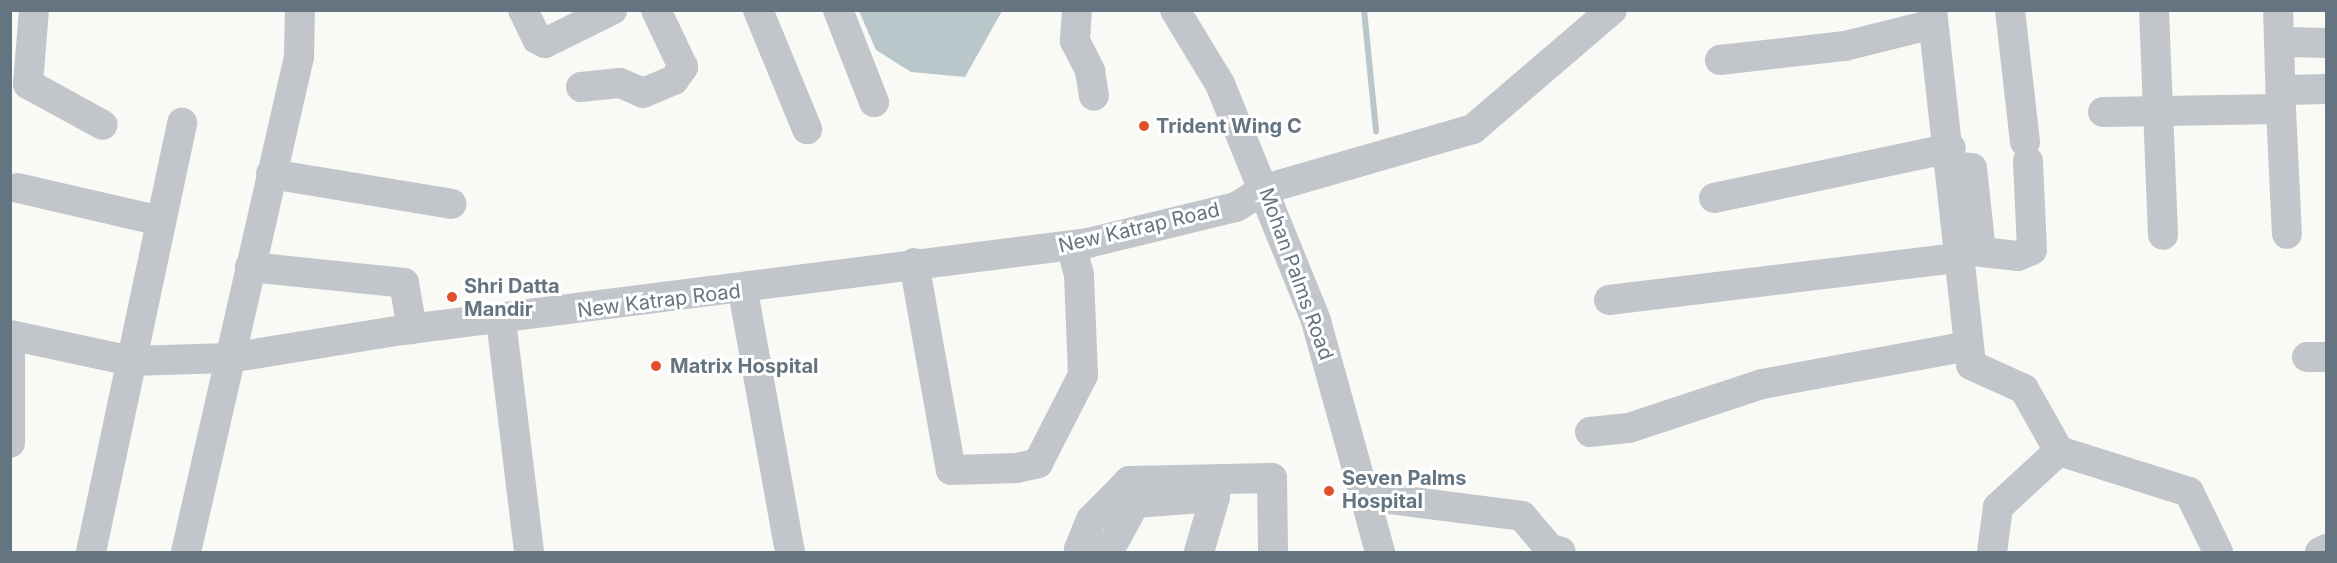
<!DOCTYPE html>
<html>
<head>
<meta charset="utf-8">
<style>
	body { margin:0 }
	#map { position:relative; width:2337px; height:563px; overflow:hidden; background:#f9f9f6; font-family:Inter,sans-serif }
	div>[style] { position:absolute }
	.water>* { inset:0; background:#b9c6ca }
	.stream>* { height:6px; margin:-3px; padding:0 3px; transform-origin:3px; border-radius:3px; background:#b9c6ca }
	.minor>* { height:30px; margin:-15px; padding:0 15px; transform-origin:15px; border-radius:15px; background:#c2c6ca }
	.dots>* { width:16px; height:16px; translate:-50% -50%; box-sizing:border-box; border:3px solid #fff; border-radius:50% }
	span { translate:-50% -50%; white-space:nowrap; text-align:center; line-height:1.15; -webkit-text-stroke:6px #fff; paint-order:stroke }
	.poi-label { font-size:20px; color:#647581; font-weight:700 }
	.left { translate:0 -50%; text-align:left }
	.street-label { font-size:20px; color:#647581 }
	.frame { position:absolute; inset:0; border:12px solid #647581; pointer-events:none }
</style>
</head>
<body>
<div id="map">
	<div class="water">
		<i style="clip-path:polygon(859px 11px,1002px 11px,965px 77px,911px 72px,876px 50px)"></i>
	</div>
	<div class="stream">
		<i style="left:1364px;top:10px;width:122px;rotate:84.3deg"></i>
	</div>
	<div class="minor">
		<i style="left:523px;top:10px;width:32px;rotate:64deg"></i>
		<i style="left:537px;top:39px;width:9px;rotate:27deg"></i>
		<i style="left:545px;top:43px;width:75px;rotate:-26.2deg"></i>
		<i style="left:758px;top:10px;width:129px;rotate:67.6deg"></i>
		<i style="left:838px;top:10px;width:99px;rotate:68.6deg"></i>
		<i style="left:1077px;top:10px;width:31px;rotate:94deg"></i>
		<i style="left:1075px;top:41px;width:34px;rotate:63deg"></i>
		<i style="left:1090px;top:71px;width:25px;rotate:81deg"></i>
		<i style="left:1175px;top:10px;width:87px;rotate:58.7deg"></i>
		<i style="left:1220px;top:84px;width:256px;rotate:67.9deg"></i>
		<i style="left:1316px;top:321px;width:240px;rotate:74.5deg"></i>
		<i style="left:1932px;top:10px;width:357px;rotate:83.7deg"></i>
		<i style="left:1971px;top:365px;width:58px;rotate:24.4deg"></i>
		<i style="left:2024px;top:389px;width:71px;rotate:60.6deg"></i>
		<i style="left:2059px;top:451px;width:136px;rotate:17.5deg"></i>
		<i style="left:2189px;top:492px;width:67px;rotate:64.2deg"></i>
		<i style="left:2010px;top:10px;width:133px;rotate:83.5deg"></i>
		<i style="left:2154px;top:10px;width:225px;rotate:87.7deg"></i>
		<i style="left:2281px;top:42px;width:45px;rotate:1.3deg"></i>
		<i style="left:1720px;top:60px;width:126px;rotate:-6.4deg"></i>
		<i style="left:1845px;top:46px;width:91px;rotate:-14deg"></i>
		<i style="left:28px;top:84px;width:85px;rotate:28.7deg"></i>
		<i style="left:28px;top:84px;width:74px;rotate:-85.4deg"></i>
		<i style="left:581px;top:87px;width:39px;rotate:-6deg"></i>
		<i style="left:620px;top:83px;width:25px;rotate:23deg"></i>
		<i style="left:643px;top:93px;width:34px;rotate:-23deg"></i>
		<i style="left:674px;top:80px;width:16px;rotate:-55deg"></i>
		<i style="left:683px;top:67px;width:63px;rotate:-115.3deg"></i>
		<i style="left:2282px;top:90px;width:44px;rotate:-1.3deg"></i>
		<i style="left:2281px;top:109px;width:125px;rotate:87.3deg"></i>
		<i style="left:2103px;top:112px;width:178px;rotate:-1deg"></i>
		<i style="left:2281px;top:109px;width:99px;rotate:-91.7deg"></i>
		<i style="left:1952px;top:166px;width:20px;rotate:6deg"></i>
		<i style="left:1972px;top:168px;width:84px;rotate:83.9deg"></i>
		<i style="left:1981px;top:252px;width:37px;rotate:6deg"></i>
		<i style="left:2018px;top:256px;width:15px;rotate:-23deg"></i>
		<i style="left:2032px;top:250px;width:89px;rotate:-92.6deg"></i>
		<i style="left:271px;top:174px;width:183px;rotate:9.4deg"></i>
		<i style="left:18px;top:188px;width:147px;rotate:13deg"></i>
		<i style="left:1714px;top:198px;width:242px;rotate:-11.9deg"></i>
		<i style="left:914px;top:263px;width:210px;rotate:79.9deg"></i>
		<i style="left:951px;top:470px;width:66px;rotate:-1.7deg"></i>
		<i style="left:1017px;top:468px;width:22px;rotate:-13deg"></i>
		<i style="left:1038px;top:463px;width:99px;rotate:-62.9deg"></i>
		<i style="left:1083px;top:375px;width:100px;rotate:-92.3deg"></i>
		<i style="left:1079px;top:275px;width:30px;rotate:-105deg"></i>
		<i style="left:250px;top:267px;width:155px;rotate:5.9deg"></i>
		<i style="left:404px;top:283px;width:47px;rotate:80.1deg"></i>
		<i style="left:743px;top:291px;width:265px;rotate:79.8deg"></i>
		<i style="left:1609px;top:300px;width:351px;rotate:-6.9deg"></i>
		<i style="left:501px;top:320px;width:234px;rotate:83.1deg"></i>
		<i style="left:10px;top:335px;width:124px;rotate:12.1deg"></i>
		<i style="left:131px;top:361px;width:98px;rotate:-1.8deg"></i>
		<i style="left:229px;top:358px;width:175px;rotate:-9.2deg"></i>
		<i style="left:402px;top:330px;width:691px;rotate:-7.23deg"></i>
		<i style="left:1088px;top:243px;width:152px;rotate:-13.7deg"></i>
		<i style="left:1236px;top:207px;width:34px;rotate:-32deg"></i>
		<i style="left:1265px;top:189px;width:216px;rotate:-16.1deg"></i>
		<i style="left:1473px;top:129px;width:183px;rotate:-40.6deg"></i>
		<i style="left:10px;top:354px;width:89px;rotate:90deg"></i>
		<i style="left:2307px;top:357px;width:19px"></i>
		<i style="left:1590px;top:432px;width:39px;rotate:-6deg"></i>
		<i style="left:1629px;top:428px;width:140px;rotate:-18.3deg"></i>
		<i style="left:1762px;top:384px;width:210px;rotate:-10.4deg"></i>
		<i style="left:1366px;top:496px;width:157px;rotate:7.3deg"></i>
		<i style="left:1522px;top:516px;width:43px;rotate:49.7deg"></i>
		<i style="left:1550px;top:549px;width:11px;rotate:15deg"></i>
		<i style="left:91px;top:552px;width:439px;rotate:-78deg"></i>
		<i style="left:186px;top:552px;width:508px;rotate:-77.14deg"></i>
		<i style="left:299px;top:57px;width:47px;rotate:-88.8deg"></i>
		<i style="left:1199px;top:552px;width:57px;rotate:-73.8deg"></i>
		<i style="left:1215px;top:497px;width:80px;rotate:175.7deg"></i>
		<i style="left:1135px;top:503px;width:50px;rotate:118.6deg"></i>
		<i style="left:1111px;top:547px;width:32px;rotate:176deg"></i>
		<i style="left:1079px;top:549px;width:31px;rotate:-68deg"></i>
		<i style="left:1091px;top:520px;width:54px;rotate:-45.7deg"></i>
		<i style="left:1129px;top:481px;width:143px;rotate:-1.2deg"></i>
		<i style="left:1272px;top:478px;width:74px;rotate:89.2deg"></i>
		<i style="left:1992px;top:552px;width:45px;rotate:-82.4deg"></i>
		<i style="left:1998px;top:507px;width:83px;rotate:-42.6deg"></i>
		<i style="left:2320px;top:552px;width:7px;rotate:-27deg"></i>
	</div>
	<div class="dots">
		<i style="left:1144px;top:126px;background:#e44f2b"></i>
		<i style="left:452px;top:297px;background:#e44f2b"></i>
		<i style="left:656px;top:366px;background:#e44f2b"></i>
		<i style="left:1329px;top:491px;background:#e44f2b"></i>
	</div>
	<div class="poi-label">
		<span class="left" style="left:1156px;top:126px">Trident Wing C</span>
		<span class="left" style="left:464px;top:298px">Shri Datta<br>Mandir</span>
		<span class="left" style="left:670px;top:366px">Matrix Hospital</span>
		<span class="left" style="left:1342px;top:490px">Seven Palms<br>Hospital</span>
	</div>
	<div class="street-label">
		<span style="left:1139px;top:228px;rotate:-13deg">New Katrap Road</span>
		<span style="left:1296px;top:274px;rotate:70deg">Mohan Palms Road</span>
		<span style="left:659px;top:301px;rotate:-7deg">New Katrap Road</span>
	</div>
	<div class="frame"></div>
</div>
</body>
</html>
